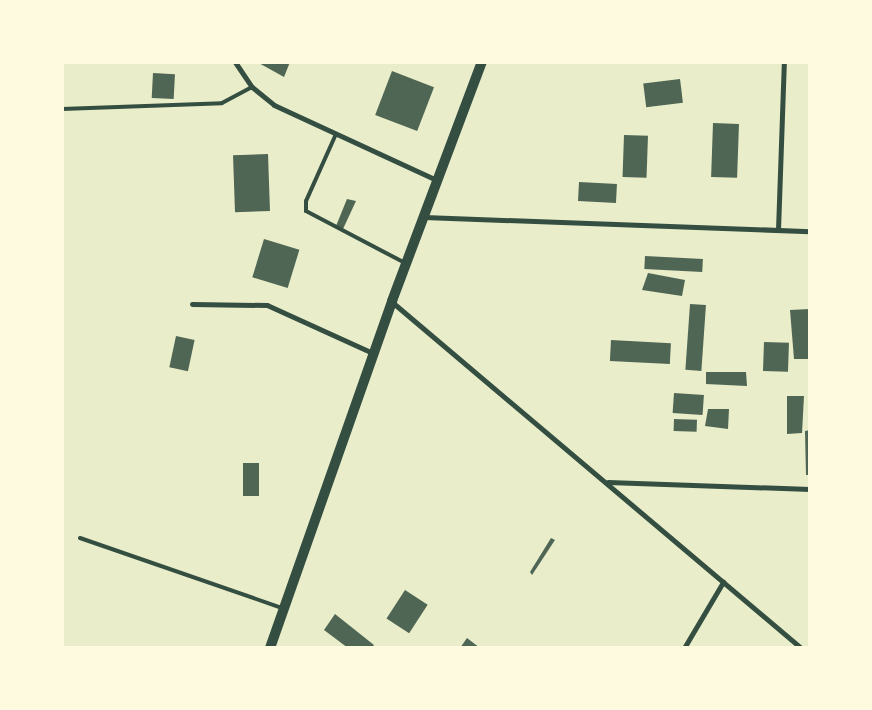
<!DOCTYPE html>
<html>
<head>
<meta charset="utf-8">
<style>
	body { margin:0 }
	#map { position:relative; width:872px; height:710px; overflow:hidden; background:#e9edc9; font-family:Quicksand,sans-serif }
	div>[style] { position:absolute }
	.building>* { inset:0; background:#4f6655; transform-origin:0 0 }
	.service>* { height:4px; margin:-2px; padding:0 2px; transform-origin:2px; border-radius:2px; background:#344e41 }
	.minor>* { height:5px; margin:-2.5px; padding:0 2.5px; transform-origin:2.5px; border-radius:2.5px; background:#344e41 }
	.secondary>* { height:10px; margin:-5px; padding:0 5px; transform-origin:5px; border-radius:5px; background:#344e41 }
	span { translate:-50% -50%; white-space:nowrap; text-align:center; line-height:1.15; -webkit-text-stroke:4px #fefae0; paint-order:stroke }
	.frame { position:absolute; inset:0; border:64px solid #fefae0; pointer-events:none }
</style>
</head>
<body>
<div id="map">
	<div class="building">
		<i style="clip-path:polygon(257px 62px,290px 62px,284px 77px)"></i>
		<i style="left:392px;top:71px;width:45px;height:47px;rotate:21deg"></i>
		<i style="left:153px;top:73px;width:22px;height:25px;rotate:3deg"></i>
		<i style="left:680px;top:79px;width:24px;height:37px;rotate:83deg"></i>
		<i style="left:713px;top:123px;width:26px;height:54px;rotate:2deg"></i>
		<i style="left:624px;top:135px;width:24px;height:42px;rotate:2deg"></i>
		<i style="left:268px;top:154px;width:57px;height:35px;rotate:88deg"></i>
		<i style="left:579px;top:182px;width:38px;height:19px;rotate:3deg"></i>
		<i style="clip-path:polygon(347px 199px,356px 201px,343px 229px,336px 226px)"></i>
		<i style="left:264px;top:239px;width:37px;height:40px;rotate:17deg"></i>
		<i style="left:645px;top:256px;width:58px;height:13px;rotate:3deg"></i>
		<i style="clip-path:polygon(648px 273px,685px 280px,682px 296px,642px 290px)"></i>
		<i style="left:690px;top:304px;width:16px;height:66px;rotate:4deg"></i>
		<i style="clip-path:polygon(810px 309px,810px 359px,794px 359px,790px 310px)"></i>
		<i style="left:176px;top:336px;width:19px;height:32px;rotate:12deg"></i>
		<i style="left:611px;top:340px;width:60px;height:21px;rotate:3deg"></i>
		<i style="left:764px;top:342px;width:25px;height:29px;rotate:2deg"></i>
		<i style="clip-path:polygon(706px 372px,746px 372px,747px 386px,706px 384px)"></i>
		<i style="left:674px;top:393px;width:30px;height:20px;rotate:4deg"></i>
		<i style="clip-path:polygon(787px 396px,804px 396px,802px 433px,787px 434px)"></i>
		<i style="clip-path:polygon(708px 409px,729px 409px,728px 429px,705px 426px)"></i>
		<i style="left:674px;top:419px;width:23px;height:12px;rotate:2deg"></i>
		<i style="clip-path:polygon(810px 430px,810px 475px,806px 475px,805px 431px)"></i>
		<i style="left:243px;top:463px;width:16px;height:33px"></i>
		<i style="clip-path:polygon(551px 538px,555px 540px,532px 575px,530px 572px)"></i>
		<i style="left:405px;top:590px;width:27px;height:34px;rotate:33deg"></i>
		<i style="clip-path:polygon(335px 614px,374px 645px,372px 648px,348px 648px,324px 630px)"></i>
		<i style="clip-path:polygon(467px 638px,480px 648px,460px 648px)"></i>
	</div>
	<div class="service">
		<i style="left:62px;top:109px;width:160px;rotate:-2.1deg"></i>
		<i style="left:222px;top:103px;width:34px;rotate:-28deg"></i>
		<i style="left:336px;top:134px;width:73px;rotate:114.1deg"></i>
		<i style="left:306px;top:201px;width:10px;rotate:90deg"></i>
		<i style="left:306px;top:211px;width:112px;rotate:27.7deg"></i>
		<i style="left:80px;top:538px;width:214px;rotate:19.1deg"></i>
	</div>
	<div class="minor">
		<i style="left:235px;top:62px;width:30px;rotate:56deg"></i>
		<i style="left:252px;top:87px;width:28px;rotate:39deg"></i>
		<i style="left:274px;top:105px;width:179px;rotate:24.8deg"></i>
		<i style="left:424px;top:217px;width:386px;rotate:2.1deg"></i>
		<i style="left:778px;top:230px;width:168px;rotate:-88deg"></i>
		<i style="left:392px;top:302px;width:536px;rotate:40.23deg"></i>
		<i style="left:192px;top:304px;width:75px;rotate:0.8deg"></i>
		<i style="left:267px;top:305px;width:116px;rotate:24.4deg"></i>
		<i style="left:608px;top:482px;width:202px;rotate:2deg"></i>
		<i style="left:684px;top:648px;width:77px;rotate:-59.4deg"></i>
	</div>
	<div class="secondary">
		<i style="left:270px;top:648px;width:368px;rotate:-70.6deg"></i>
		<i style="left:392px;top:301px;width:255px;rotate:-69.4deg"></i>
	</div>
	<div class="frame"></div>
</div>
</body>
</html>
